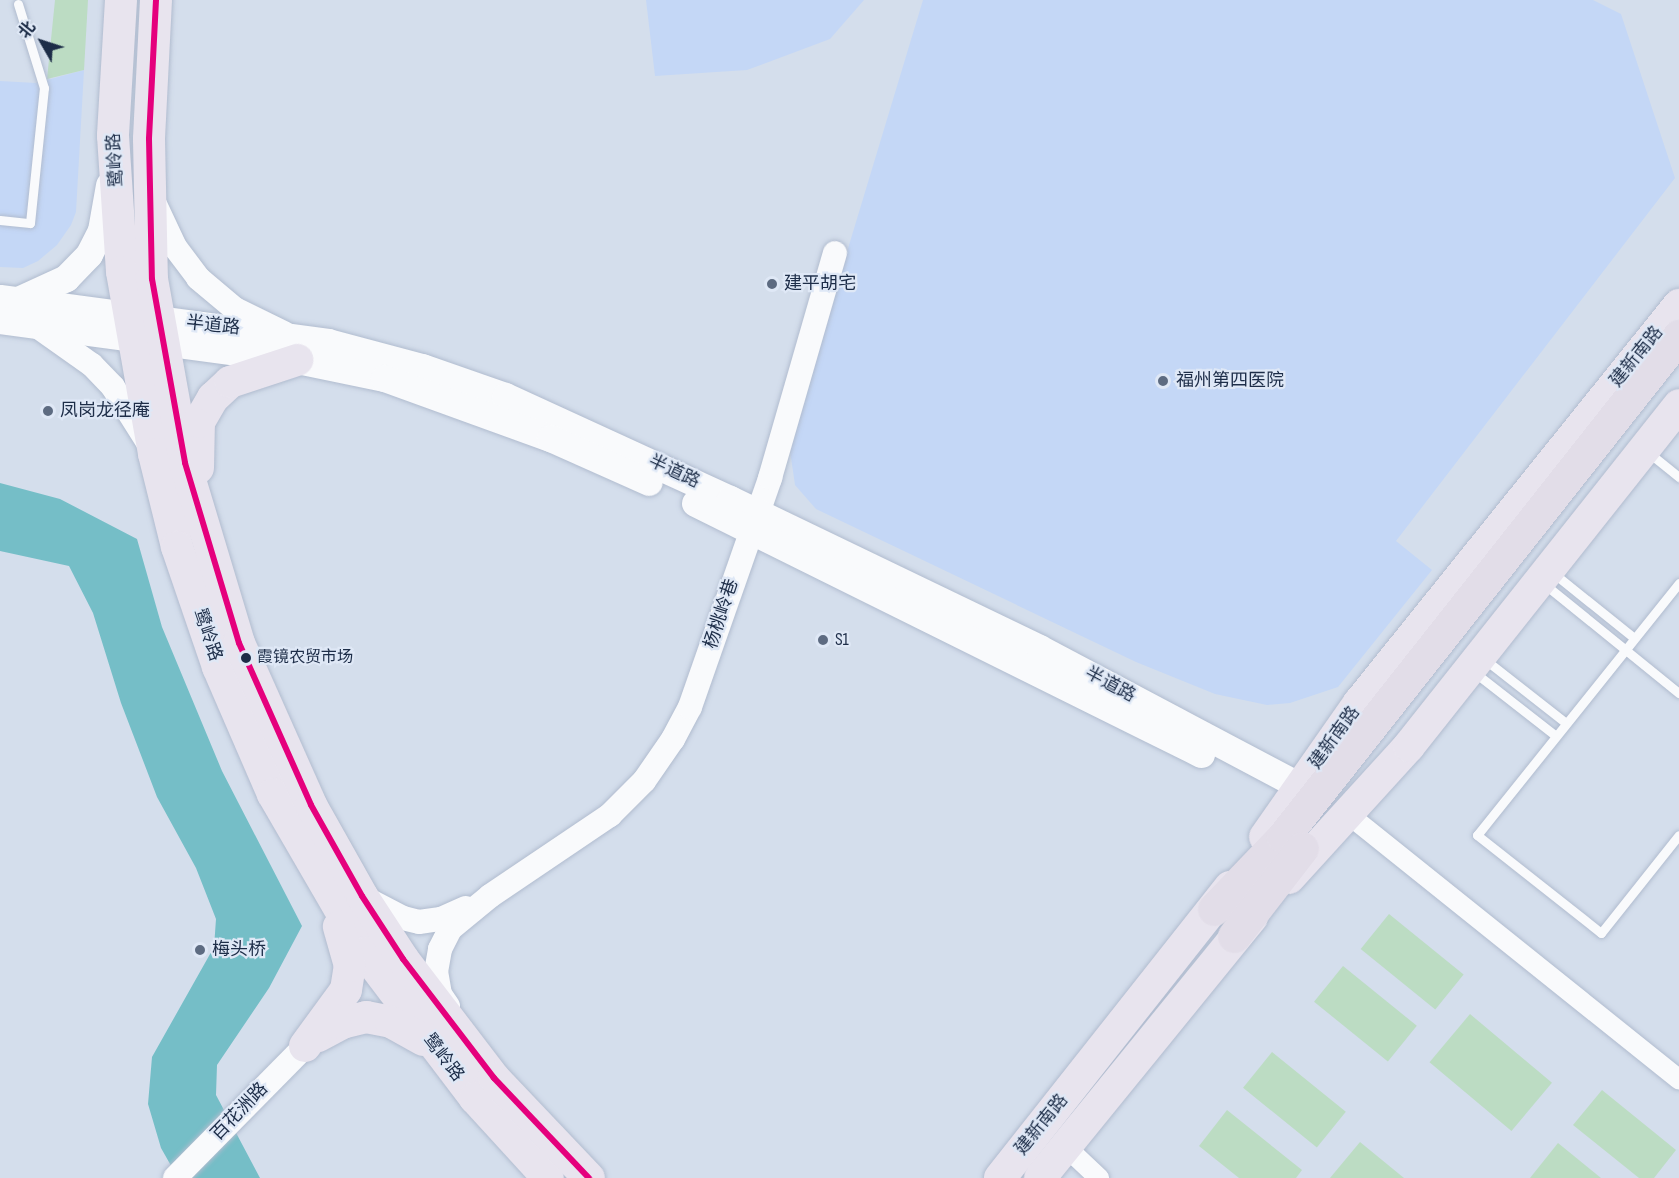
<!DOCTYPE html>
<html>
<head>
<meta charset="utf-8">
<style>
	body { margin:0 }
	#map { position:relative; width:1679px; height:1178px; overflow:hidden; background:#d4deec; font-family:"Sofia Sans Condensed","Noto Sans SC",sans-serif }
	div>[style] { position:absolute }
	.built>* { inset:0; background:#c4d7f6 }
	.green>* { inset:0; background:#bcdcc3; transform-origin:0 0 }
	.water>* { inset:0; background:#75bec7 }
	.roads { filter:drop-shadow(0 0 2px #b1bccf) drop-shadow(0 0 2px #b1bccf) }
	.service>* { height:9px; margin:-4.5px; padding:0 4.5px; transform-origin:4.5px; border-radius:4.5px; background:#f9fafc }
	.minor>* { height:20px; margin:-10px; padding:0 10px; transform-origin:10px; border-radius:10px; background:#f9fafc }
	.tertiary>* { height:24px; margin:-12px; padding:0 12px; transform-origin:12px; border-radius:12px; background:#f9fafc }
	.secondary>* { height:27px; margin:-13.5px; padding:0 13.5px; transform-origin:13.5px; border-radius:13.5px; background:#f9fafc }
	.primary>* { height:32px; margin:-16px; padding:0 16px; transform-origin:16px; border-radius:16px; background:#e8e4ee }
	.trunk>* { height:33px; margin:-16.5px; padding:0 16.5px; transform-origin:16.5px; border-radius:16.5px; background:#e2dde8 }
	.bus-1>* { height:6px; margin:-3px; padding:0 3px; transform-origin:3px; border-radius:3px; background:#e5007d }
	.dots>* { width:16px; height:16px; translate:-50% -50%; box-sizing:border-box; border:3px solid #dfe8f6; border-radius:50% }
	span { translate:-50% -50%; white-space:nowrap; text-align:center; line-height:1.15; -webkit-text-stroke:4.5px #dfe8f6; paint-order:stroke }
	.bus-label { font-size:16px; color:#1d2d48 }
	.left { translate:0 -50%; text-align:left }
	.street-label { font-size:18px; color:#1d2d48 }
	.poi-label { font-size:18px; color:#1d2d48 }
	.north { position:absolute; left:12px; top:12px; width:60px; height:60px; -webkit-text-stroke:4px #dfe8f6; paint-order:stroke; rotate:309deg; font-size:16px; font-weight:700; line-height:24px; text-align:center; color:#1d2d48 }
	.north::after { content:''; display:block; margin:auto; width:21px; height:27px; background:#1d2d48; clip-path:polygon(50% 0,100% 100%,50% 72%,0 100%) }
</style>
</head>
<body>
<div id="map">
	<div class="built">
		<i style="clip-path:polygon(646px 0,864px 0,830px 39px,747px 70px,655px 76px)"></i>
		<i style="clip-path:polygon(923px 0,1593px 0,1621px 14px,1675px 178px,1396px 541px,1432px 570px,1338px 687px,1290px 703px,1267px 705px,1215px 694px,1136px 662px,816px 509px,795px 485px,789px 444px)"></i>
		<i style="clip-path:polygon(84px 70px,76px 212px,71px 225px,57px 245px,38px 261px,23px 268px,0 267px,0 81px,36px 83px)"></i>
	</div>
	<div class="green">
		<i style="clip-path:polygon(55px 0,88px 0,84px 70px,47px 79px)"></i>
		<i style="left:1389px;top:914px;width:96px;height:45px;rotate:39deg"></i>
		<i style="left:1343px;top:966px;width:95px;height:46px;rotate:39deg"></i>
		<i style="left:1470px;top:1014px;width:107px;height:63px;rotate:40deg"></i>
		<i style="left:1272px;top:1052px;width:95px;height:46px;rotate:39deg"></i>
		<i style="clip-path:polygon(1602px 1090px,1676px 1150px,1654px 1178px,1639px 1178px,1573px 1125px)"></i>
		<i style="clip-path:polygon(1227px 1110px,1302px 1170px,1296px 1178px,1239px 1178px,1199px 1146px)"></i>
		<i style="clip-path:polygon(1360px 1142px,1404px 1178px,1330px 1178px)"></i>
		<i style="clip-path:polygon(1558px 1143px,1601px 1178px,1530px 1178px)"></i>
	</div>
	<div class="water">
		<i style="clip-path:polygon(0 483px,60px 499px,137px 539px,162px 627px,222px 771px,302px 926px,269px 988px,217px 1065px,216px 1095px,260px 1178px,178px 1178px,161px 1148px,148px 1104px,152px 1057px,214px 947px,216px 919px,196px 868px,157px 797px,121px 703px,93px 613px,69px 566px,0 551px)"></i>
	</div>
	<div class="roads">
		<div class="service">
			<i style="left:0;top:220px;width:30px;rotate:6deg"></i>
			<i style="left:30px;top:223px;width:136px;rotate:-84.1deg"></i>
			<i style="left:44px;top:88px;width:88px;rotate:-107.2deg"></i>
			<i style="left:1648px;top:452px;width:40px;rotate:39deg"></i>
			<i style="left:1552px;top:572px;width:105px;rotate:38.8deg"></i>
			<i style="left:1543px;top:583px;width:175px;rotate:39deg"></i>
			<i style="left:1679px;top:583px;width:323px;rotate:128.7deg"></i>
			<i style="left:1477px;top:835px;width:158px;rotate:38.3deg"></i>
			<i style="left:1601px;top:933px;width:125px;rotate:-51.5deg"></i>
			<i style="left:1483px;top:658px;width:105px;rotate:38.1deg"></i>
			<i style="left:1474px;top:672px;width:104px;rotate:38deg"></i>
		</div>
		<div class="minor">
			<i style="left:1349px;top:815px;width:423px;rotate:38.7deg"></i>
			<i style="left:1065px;top:1146px;width:47px;rotate:43.3deg"></i>
		</div>
		<div class="tertiary">
			<i style="left:153px;top:200px;width:52px;rotate:64.9deg"></i>
			<i style="left:175px;top:247px;width:39px;rotate:53deg"></i>
			<i style="left:198px;top:278px;width:48px;rotate:40deg"></i>
			<i style="left:235px;top:309px;width:55px;rotate:26.1deg"></i>
			<i style="left:34px;top:324px;width:71px;rotate:35.3deg"></i>
			<i style="left:92px;top:365px;width:30px;rotate:46deg"></i>
			<i style="left:113px;top:387px;width:64px;rotate:57.8deg"></i>
			<i style="left:363px;top:897px;width:45px;rotate:27.7deg"></i>
			<i style="left:403px;top:918px;width:16px;rotate:14deg"></i>
			<i style="left:419px;top:922px;width:22px;rotate:-8deg"></i>
			<i style="left:441px;top:919px;width:27px;rotate:-24deg"></i>
			<i style="left:448px;top:1006px;width:14px;rotate:-124deg"></i>
			<i style="left:440px;top:994px;width:22px;rotate:-100deg"></i>
			<i style="left:436px;top:972px;width:23px;rotate:-80deg"></i>
			<i style="left:440px;top:949px;width:22px;rotate:-63deg"></i>
			<i style="left:450px;top:929px;width:52px;rotate:-39.5deg"></i>
			<i style="left:490px;top:896px;width:145px;rotate:-34deg"></i>
			<i style="left:610px;top:815px;width:48px;rotate:-45deg"></i>
			<i style="left:644px;top:781px;width:51px;rotate:-55.4deg"></i>
			<i style="left:673px;top:739px;width:36px;rotate:-62deg"></i>
			<i style="left:690px;top:707px;width:243px;rotate:-70.7deg"></i>
			<i style="left:770px;top:478px;width:234px;rotate:-73.9deg"></i>
			<i style="left:175px;top:1178px;width:185px;rotate:-45.4deg"></i>
		</div>
		<div class="secondary">
			<i style="left:0;top:298px;width:331px;rotate:7.6deg"></i>
			<i style="left:328px;top:342px;width:97px;rotate:14.9deg"></i>
			<i style="left:422px;top:367px;width:88px;rotate:19.3deg"></i>
			<i style="left:505px;top:396px;width:247px;rotate:24.6deg"></i>
			<i style="left:730px;top:499px;width:343px;rotate:25.7deg"></i>
			<i style="left:1039px;top:648px;width:295px;rotate:27.9deg"></i>
			<i style="left:20px;top:299px;width:51px;rotate:-24.5deg"></i>
			<i style="left:66px;top:278px;width:33px;rotate:-46deg"></i>
			<i style="left:89px;top:254px;width:27px;rotate:-63deg"></i>
			<i style="left:101px;top:230px;width:46px;rotate:-79.9deg"></i>
			<i style="left:0;top:320px;width:300px;rotate:7.7deg"></i>
			<i style="left:297px;top:360px;width:89px;rotate:11.7deg"></i>
			<i style="left:384px;top:378px;width:177px;rotate:19.9deg"></i>
			<i style="left:550px;top:438px;width:108px;rotate:24deg"></i>
			<i style="left:695px;top:503px;width:565px;rotate:26.38deg"></i>
		</div>
		<div class="primary">
			<i style="left:121px;top:0;width:136px;rotate:93.4deg"></i>
			<i style="left:113px;top:136px;width:136px;rotate:86.2deg"></i>
			<i style="left:122px;top:272px;width:185px;rotate:80deg"></i>
			<i style="left:154px;top:454px;width:96px;rotate:76.1deg"></i>
			<i style="left:177px;top:547px;width:127px;rotate:71.1deg"></i>
			<i style="left:218px;top:667px;width:138px;rotate:66.6deg"></i>
			<i style="left:273px;top:794px;width:184px;rotate:59.9deg"></i>
			<i style="left:365px;top:953px;width:182px;rotate:52.8deg"></i>
			<i style="left:475px;top:1098px;width:108px;rotate:47.6deg"></i>
			<i style="left:156px;top:0;width:139px;rotate:92.9deg"></i>
			<i style="left:149px;top:139px;width:140px;rotate:88.8deg"></i>
			<i style="left:152px;top:279px;width:187px;rotate:79.8deg"></i>
			<i style="left:185px;top:463px;width:188px;rotate:73.3deg"></i>
			<i style="left:239px;top:643px;width:177px;rotate:66deg"></i>
			<i style="left:311px;top:805px;width:104px;rotate:60.7deg"></i>
			<i style="left:362px;top:896px;width:75px;rotate:56.9deg"></i>
			<i style="left:403px;top:959px;width:150px;rotate:52.6deg"></i>
			<i style="left:494px;top:1078px;width:138px;rotate:46.5deg"></i>
			<i style="left:198px;top:468px;width:46px;rotate:-88.8deg"></i>
			<i style="left:199px;top:422px;width:28px;rotate:-60deg"></i>
			<i style="left:213px;top:398px;width:23px;rotate:-43deg"></i>
			<i style="left:230px;top:382px;width:71px;rotate:-18.2deg"></i>
			<i style="left:1265px;top:837px;width:164px;rotate:-55deg"></i>
			<i style="left:1359px;top:703px;width:511px;rotate:-51.2deg"></i>
			<i style="left:1289px;top:878px;width:178px;rotate:-47.7deg"></i>
			<i style="left:1409px;top:746px;width:435px;rotate:-51.6deg"></i>
			<i style="left:318px;top:1036px;width:27px;rotate:-28deg"></i>
			<i style="left:342px;top:1023px;width:25px;rotate:-14deg"></i>
			<i style="left:366px;top:1017px;width:25px;rotate:11deg"></i>
			<i style="left:391px;top:1022px;width:37px;rotate:29deg"></i>
			<i style="left:305px;top:1046px;width:69px;rotate:-53.8deg"></i>
			<i style="left:346px;top:990px;width:24px;rotate:-81deg"></i>
			<i style="left:350px;top:966px;width:41px;rotate:-105.8deg"></i>
			<i style="left:1000px;top:1178px;width:371px;rotate:-51.7deg"></i>
			<i style="left:1040px;top:1178px;width:336px;rotate:-50.9deg"></i>
		</div>
		<div class="trunk">
			<i style="left:1214px;top:909px;width:100px;rotate:-46.2deg"></i>
			<i style="left:1283px;top:837px;width:639px;rotate:-51.68deg"></i>
			<i style="left:1234px;top:936px;width:111px;rotate:-52.3deg"></i>
		</div>
	</div>
	<div class="bus-1">
		<i style="left:156px;top:0;width:139px;rotate:92.9deg"></i>
		<i style="left:149px;top:139px;width:140px;rotate:88.8deg"></i>
		<i style="left:152px;top:279px;width:187px;rotate:79.8deg"></i>
		<i style="left:185px;top:463px;width:188px;rotate:73.3deg"></i>
		<i style="left:239px;top:643px;width:177px;rotate:66deg"></i>
		<i style="left:311px;top:805px;width:104px;rotate:60.7deg"></i>
		<i style="left:362px;top:896px;width:75px;rotate:56.9deg"></i>
		<i style="left:403px;top:959px;width:150px;rotate:52.6deg"></i>
		<i style="left:494px;top:1078px;width:138px;rotate:46.5deg"></i>
	</div>
	<div class="dots">
		<i style="left:772px;top:284px;background:#5d6b81"></i>
		<i style="left:1163px;top:381px;background:#5d6b81"></i>
		<i style="left:48px;top:411px;background:#5d6b81"></i>
		<i style="left:823px;top:640px;background:#5d6b81"></i>
		<i style="left:246px;top:658px;background:#1d2d48"></i>
		<i style="left:200px;top:950px;background:#5d6b81"></i>
	</div>
	<div class="bus-label">
		<span class="left" style="left:257px;top:658px">霞镜农贸市场</span>
	</div>
	<div class="street-label">
		<span style="left:116px;top:160px;rotate:-94deg">鹭岭路</span>
		<span style="left:213px;top:326px;rotate:6deg">半道路</span>
		<span style="left:1637px;top:357px;rotate:-51deg">建新南路</span>
		<span style="left:674px;top:472px;rotate:25deg">半道路</span>
		<span style="left:722px;top:614px;rotate:-72deg">杨桃岭巷</span>
		<span style="left:207px;top:635px;rotate:71deg">鹭岭路</span>
		<span style="left:1110px;top:685px;rotate:28deg">半道路</span>
		<span style="left:1335px;top:738px;rotate:-54deg">建新南路</span>
		<span style="left:443px;top:1058px;rotate:52deg">鹭岭路</span>
		<span style="left:240px;top:1112px;rotate:-46deg">百花洲路</span>
		<span style="left:1042px;top:1125px;rotate:-51deg">建新南路</span>
	</div>
	<div class="poi-label">
		<span class="left" style="left:784px;top:284px">建平胡宅</span>
		<span class="left" style="left:1176px;top:381px">福州第四医院</span>
		<span class="left" style="left:60px;top:411px">凤岗龙径庵</span>
		<span class="left" style="left:835px;top:640px">S1</span>
		<span class="left" style="left:212px;top:950px">梅头桥</span>
	</div>
	<div class="north">北</div>
</div>
</body>
</html>
